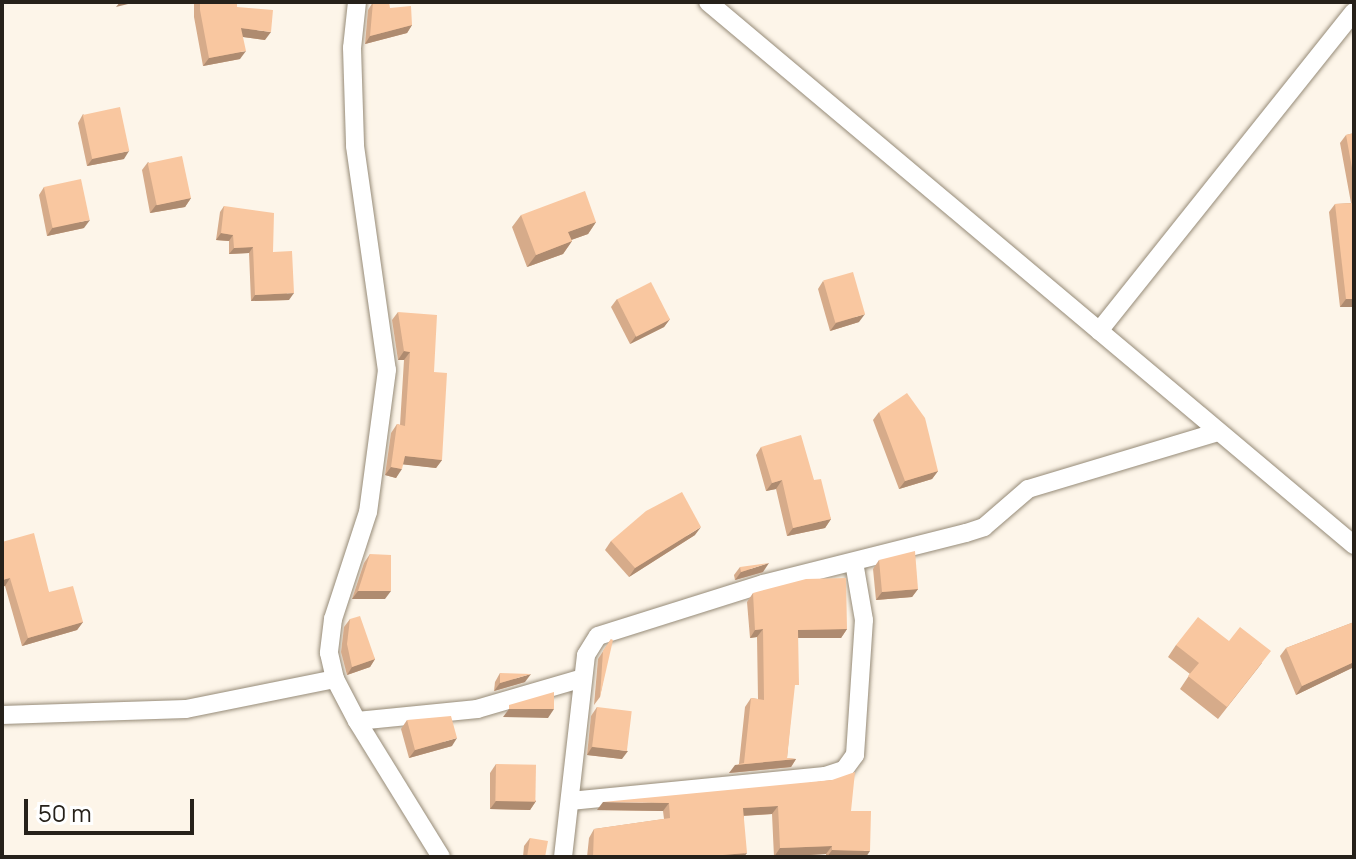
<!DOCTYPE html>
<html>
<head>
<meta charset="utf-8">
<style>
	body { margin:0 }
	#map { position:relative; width:1356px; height:859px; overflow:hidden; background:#fdf5e9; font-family:Manrope,sans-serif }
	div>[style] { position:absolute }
	.roads { filter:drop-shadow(0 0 2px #968b78) drop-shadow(0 0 2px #968b78) }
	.minor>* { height:18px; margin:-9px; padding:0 9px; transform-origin:9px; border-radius:9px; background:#fff }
	.wall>* { inset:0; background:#d6ab8a }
	.shaded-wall>* { inset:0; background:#ae8b70 }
	.building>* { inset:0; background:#f9c7a0; transform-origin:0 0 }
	span { translate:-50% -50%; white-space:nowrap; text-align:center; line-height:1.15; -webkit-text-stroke:6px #fff; paint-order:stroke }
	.frame { position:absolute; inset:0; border:4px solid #26211a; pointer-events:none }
	.scale { position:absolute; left:24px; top:799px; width:170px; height:36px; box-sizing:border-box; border:4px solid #26211a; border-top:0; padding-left:10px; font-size:24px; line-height:28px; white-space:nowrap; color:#26211a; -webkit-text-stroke:6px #fff; paint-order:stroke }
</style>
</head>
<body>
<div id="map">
	<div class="roads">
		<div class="minor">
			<i style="left:357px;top:2px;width:46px;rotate:96.2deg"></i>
			<i style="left:352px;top:48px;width:98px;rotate:88.2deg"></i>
			<i style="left:355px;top:146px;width:226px;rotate:81.9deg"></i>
			<i style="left:387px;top:370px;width:143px;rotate:97.6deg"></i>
			<i style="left:368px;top:512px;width:113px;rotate:108.1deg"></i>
			<i style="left:333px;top:619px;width:34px;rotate:97deg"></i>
			<i style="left:329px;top:653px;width:27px;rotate:77deg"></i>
			<i style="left:335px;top:679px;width:47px;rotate:62.4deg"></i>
			<i style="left:357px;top:721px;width:121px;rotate:-5.7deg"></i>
			<i style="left:477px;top:709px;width:110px;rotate:-16.3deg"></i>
			<i style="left:708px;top:2px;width:844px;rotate:40.05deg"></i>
			<i style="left:1099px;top:331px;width:408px;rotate:-51.4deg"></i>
			<i style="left:2px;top:715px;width:184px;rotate:-1.9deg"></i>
			<i style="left:186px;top:709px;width:152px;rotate:-11.4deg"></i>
			<i style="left:357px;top:721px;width:160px;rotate:58.3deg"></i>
			<i style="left:570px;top:801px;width:256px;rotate:-5.6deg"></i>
			<i style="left:825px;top:776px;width:20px;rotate:-18deg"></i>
			<i style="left:844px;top:770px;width:19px;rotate:-54deg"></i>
			<i style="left:855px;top:755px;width:135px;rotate:-86.2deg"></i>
			<i style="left:864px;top:620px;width:59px;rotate:-99.8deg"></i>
			<i style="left:563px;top:857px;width:203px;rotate:-83.5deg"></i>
			<i style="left:586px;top:655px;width:22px;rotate:-58deg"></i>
			<i style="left:598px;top:636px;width:173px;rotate:-17.5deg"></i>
			<i style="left:763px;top:584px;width:209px;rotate:-14.1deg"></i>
			<i style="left:966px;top:533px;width:19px;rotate:-18deg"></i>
			<i style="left:984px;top:527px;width:58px;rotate:-40.8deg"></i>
			<i style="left:1028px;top:489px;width:198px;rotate:-16.7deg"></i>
		</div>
	</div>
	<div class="wall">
		<i style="clip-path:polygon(194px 2px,237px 2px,237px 7px,265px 40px,243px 37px,240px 59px,203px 66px,194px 17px)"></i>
		<i style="clip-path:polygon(373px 2px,390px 8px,412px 25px,407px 33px,365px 44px,368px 10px)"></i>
		<i style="clip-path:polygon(83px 114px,124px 159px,87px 166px,78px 123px)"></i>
		<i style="clip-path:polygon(1354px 133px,1354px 307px,1340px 307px,1329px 212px,1335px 204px,1351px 203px,1340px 143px,1346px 135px)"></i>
		<i style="clip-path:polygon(148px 162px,191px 198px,185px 207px,150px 213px,142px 170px)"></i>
		<i style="clip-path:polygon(44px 187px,84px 228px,47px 236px,39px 195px)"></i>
		<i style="clip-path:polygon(224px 206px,273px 252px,289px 300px,251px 301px,249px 253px,229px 254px,229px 241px,216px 240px,220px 212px)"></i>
		<i style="clip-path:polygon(521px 215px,596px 222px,588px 234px,571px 240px,572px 241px,563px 254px,527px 267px,512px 227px)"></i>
		<i style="clip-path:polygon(823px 281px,859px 322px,830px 331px,818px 289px)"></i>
		<i style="clip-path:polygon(617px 299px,670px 319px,664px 327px,630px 344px,611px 307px)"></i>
		<i style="clip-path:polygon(398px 312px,434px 372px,442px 460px,436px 468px,403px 464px,396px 478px,385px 475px,391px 433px,397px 424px,400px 425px,404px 360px,398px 360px,392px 320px)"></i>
		<i style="clip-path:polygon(879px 412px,938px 471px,932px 479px,899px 489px,873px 420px)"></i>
		<i style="clip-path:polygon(761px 447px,814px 480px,831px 519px,825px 528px,787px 536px,776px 489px,766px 491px,756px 455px)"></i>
		<i style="clip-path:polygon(695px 535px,629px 577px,605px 550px,611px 541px)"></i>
		<i style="clip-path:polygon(2px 542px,49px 592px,83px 622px,77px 630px,22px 646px,5px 586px)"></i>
		<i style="clip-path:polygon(370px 554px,385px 599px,352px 599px,364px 563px)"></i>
		<i style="clip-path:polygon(879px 560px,918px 589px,912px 597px,876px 600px,873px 569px)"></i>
		<i style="clip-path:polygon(740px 567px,763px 572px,735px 580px,734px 575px)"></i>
		<i style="clip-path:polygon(753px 593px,847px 629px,841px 638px,798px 638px,787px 758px,796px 759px,791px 767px,729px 773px,739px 764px,745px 707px,751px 698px,758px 699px,757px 637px,750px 638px,747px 602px)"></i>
		<i style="clip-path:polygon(350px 619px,375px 659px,370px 667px,347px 675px,341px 652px,344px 627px)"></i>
		<i style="clip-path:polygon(1354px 622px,1354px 667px,1296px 695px,1280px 656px,1286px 648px)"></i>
		<i style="clip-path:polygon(611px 639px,600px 697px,594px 705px,598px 659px)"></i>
		<i style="clip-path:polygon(1229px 641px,1262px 663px,1218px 719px,1180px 689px,1190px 674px,1168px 657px,1176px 645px)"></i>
		<i style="clip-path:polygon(500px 673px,525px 682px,494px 691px,495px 682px)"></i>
		<i style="clip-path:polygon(597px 707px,622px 759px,587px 755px,591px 716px)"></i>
		<i style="clip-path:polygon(407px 720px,452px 746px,409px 758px,401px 729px)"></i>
		<i style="clip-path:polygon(496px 764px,536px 801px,530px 810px,490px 809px,490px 773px)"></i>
		<i style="clip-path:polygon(832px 780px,851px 811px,866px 857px,826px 857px,826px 854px,774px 857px,772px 814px,744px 816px,744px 857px,587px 857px,589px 838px,594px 829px,664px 819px,663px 811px,597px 810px)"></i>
		<i style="clip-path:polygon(530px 838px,545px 857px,523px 857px,524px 846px)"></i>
	</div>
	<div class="shaded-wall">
		<i style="clip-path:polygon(120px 2px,136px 2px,116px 7px)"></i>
		<i style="clip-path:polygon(412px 25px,407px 33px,365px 44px,370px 36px)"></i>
		<i style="clip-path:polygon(241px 28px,271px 32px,265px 40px,236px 36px)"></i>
		<i style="clip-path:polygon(246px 51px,240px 59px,203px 66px,209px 58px)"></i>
		<i style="clip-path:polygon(129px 151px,124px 159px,87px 166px,93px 158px)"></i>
		<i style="clip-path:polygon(191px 198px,185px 207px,150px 213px,156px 205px)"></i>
		<i style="clip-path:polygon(90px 220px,84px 228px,47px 236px,53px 227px)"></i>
		<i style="clip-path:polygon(596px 222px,588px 234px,560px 244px,568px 232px)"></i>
		<i style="clip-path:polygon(221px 233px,233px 235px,229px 241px,216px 240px)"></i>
		<i style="clip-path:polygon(572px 241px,563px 254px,527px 267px,536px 255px)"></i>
		<i style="clip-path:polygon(253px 247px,249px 253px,229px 254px,234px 248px)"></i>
		<i style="clip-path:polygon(294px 293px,289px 300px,251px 301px,255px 295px)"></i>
		<i style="clip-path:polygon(1346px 299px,1354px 299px,1354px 307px,1340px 307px)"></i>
		<i style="clip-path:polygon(865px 314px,859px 322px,830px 331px,836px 323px)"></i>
		<i style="clip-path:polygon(670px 319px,664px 327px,630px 344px,636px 336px)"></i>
		<i style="clip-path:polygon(404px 351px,410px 352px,404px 360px,398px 360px)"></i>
		<i style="clip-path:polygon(405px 456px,442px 460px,436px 468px,399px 464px)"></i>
		<i style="clip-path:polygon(391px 467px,402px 469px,396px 478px,385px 475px)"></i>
		<i style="clip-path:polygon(938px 471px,932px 479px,899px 489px,905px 481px)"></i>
		<i style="clip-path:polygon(782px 480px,776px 489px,766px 491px,772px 483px)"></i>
		<i style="clip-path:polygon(831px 519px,825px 528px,787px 536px,793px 528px)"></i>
		<i style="clip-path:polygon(701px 527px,695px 535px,629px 577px,635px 568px)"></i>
		<i style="clip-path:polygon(769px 563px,763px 572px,735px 580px,741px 572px)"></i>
		<i style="clip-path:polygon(10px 578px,5px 586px,2px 587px,2px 580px)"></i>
		<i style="clip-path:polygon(918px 589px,912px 597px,876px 600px,882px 592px)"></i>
		<i style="clip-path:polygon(358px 591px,391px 591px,385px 599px,352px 599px)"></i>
		<i style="clip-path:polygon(83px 622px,77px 630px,22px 646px,28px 638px)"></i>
		<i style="clip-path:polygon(763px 629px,757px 637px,750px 638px,755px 630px)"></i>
		<i style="clip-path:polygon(847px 629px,841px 638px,792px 638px,798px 630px)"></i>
		<i style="clip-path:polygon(375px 659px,370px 667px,347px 675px,352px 667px)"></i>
		<i style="clip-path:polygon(1354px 662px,1354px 667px,1296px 695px,1302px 686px)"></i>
		<i style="clip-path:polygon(531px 674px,525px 682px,494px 691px,500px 683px)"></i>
		<i style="clip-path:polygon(509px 709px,554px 709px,548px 718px,503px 717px)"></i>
		<i style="clip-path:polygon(457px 738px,452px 746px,409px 758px,415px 750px)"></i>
		<i style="clip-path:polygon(592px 747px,628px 751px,622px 759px,587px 755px)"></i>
		<i style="clip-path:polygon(796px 759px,791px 767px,729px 773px,735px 765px)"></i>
		<i style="clip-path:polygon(496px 801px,536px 801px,530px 810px,490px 809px)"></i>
		<i style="clip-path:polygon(603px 802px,669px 803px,663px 811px,597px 810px)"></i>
		<i style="clip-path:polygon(778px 806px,772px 814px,737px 816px,743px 808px)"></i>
		<i style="clip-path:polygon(832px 846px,826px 854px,774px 857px,780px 848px)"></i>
		<i style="clip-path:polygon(832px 850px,870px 851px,866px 857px,827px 857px)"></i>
		<i style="clip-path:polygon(747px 853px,744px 857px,698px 857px)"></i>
	</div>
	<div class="building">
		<i style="clip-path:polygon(200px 2px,237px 2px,237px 7px,273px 10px,271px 32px,241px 28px,246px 51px,209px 58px,200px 10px)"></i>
		<i style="clip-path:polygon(373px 2px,389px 2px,390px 8px,411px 6px,412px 25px,370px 36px)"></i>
		<i style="left:120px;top:107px;width:45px;height:38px;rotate:78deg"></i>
		<i style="clip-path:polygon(1354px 133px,1354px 179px,1346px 135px)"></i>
		<i style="left:182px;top:156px;width:43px;height:35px;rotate:78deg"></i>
		<i style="left:81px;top:179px;width:42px;height:38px;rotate:78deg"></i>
		<i style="clip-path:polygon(585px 191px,596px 222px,568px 232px,572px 241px,536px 255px,521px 215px)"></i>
		<i style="clip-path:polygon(1354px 203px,1354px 299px,1346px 299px,1335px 204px)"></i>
		<i style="clip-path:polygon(224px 206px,274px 213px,273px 252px,292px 251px,294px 293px,255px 295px,253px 247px,234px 248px,233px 235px,221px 233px)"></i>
		<i style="left:853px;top:272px;width:44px;height:31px;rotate:74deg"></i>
		<i style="left:651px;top:282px;width:42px;height:38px;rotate:63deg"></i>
		<i style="clip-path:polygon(398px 312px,437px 315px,434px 372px,447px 373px,442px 460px,405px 456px,402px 469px,391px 467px,397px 424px,405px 426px,410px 352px,404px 351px)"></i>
		<i style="clip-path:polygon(907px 393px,925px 418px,938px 471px,905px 481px,879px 412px)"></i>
		<i style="clip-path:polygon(801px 435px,814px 480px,821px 479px,831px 519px,793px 528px,782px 480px,772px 483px,761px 447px)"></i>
		<i style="clip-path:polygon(682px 492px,701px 527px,635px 568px,611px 541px,646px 511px)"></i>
		<i style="clip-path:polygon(34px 533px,49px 592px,73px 586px,83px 622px,28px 638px,10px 578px,2px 580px,2px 542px)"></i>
		<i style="clip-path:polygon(915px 551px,918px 589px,882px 592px,879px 560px)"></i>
		<i style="clip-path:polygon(370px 554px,391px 555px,391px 591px,358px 591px)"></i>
		<i style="clip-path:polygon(769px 563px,741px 572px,740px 567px)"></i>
		<i style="clip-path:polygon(846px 578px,847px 629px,798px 630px,799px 685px,795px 685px,787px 758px,796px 759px,735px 765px,744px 763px,751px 698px,764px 700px,763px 629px,755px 630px,753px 593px,806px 579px)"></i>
		<i style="clip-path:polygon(360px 616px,375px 659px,352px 667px,347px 644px,350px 619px)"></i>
		<i style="clip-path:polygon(1198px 617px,1229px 641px,1240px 627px,1271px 651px,1227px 707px,1188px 676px,1199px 663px,1176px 645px)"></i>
		<i style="clip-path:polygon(1354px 622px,1354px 662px,1302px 686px,1286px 648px)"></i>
		<i style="clip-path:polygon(611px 639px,613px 640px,600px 697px,603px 651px)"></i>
		<i style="clip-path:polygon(500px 673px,531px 674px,500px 683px)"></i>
		<i style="clip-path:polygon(554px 692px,554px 709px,509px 709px,509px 705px)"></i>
		<i style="left:597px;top:707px;width:35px;height:40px;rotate:7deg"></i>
		<i style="clip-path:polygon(451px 716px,457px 738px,415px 750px,407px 720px)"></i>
		<i style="left:496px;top:764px;width:40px;height:37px;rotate:1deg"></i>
		<i style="clip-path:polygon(855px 772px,851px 811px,871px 811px,870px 851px,832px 850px,832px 846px,780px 848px,778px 806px,743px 808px,747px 853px,698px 857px,593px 857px,594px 829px,670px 818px,669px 803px,603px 802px,832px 780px)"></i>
		<i style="clip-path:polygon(530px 838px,548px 841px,545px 857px,527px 857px)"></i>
	</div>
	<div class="frame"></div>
	<div class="scale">50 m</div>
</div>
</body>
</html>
